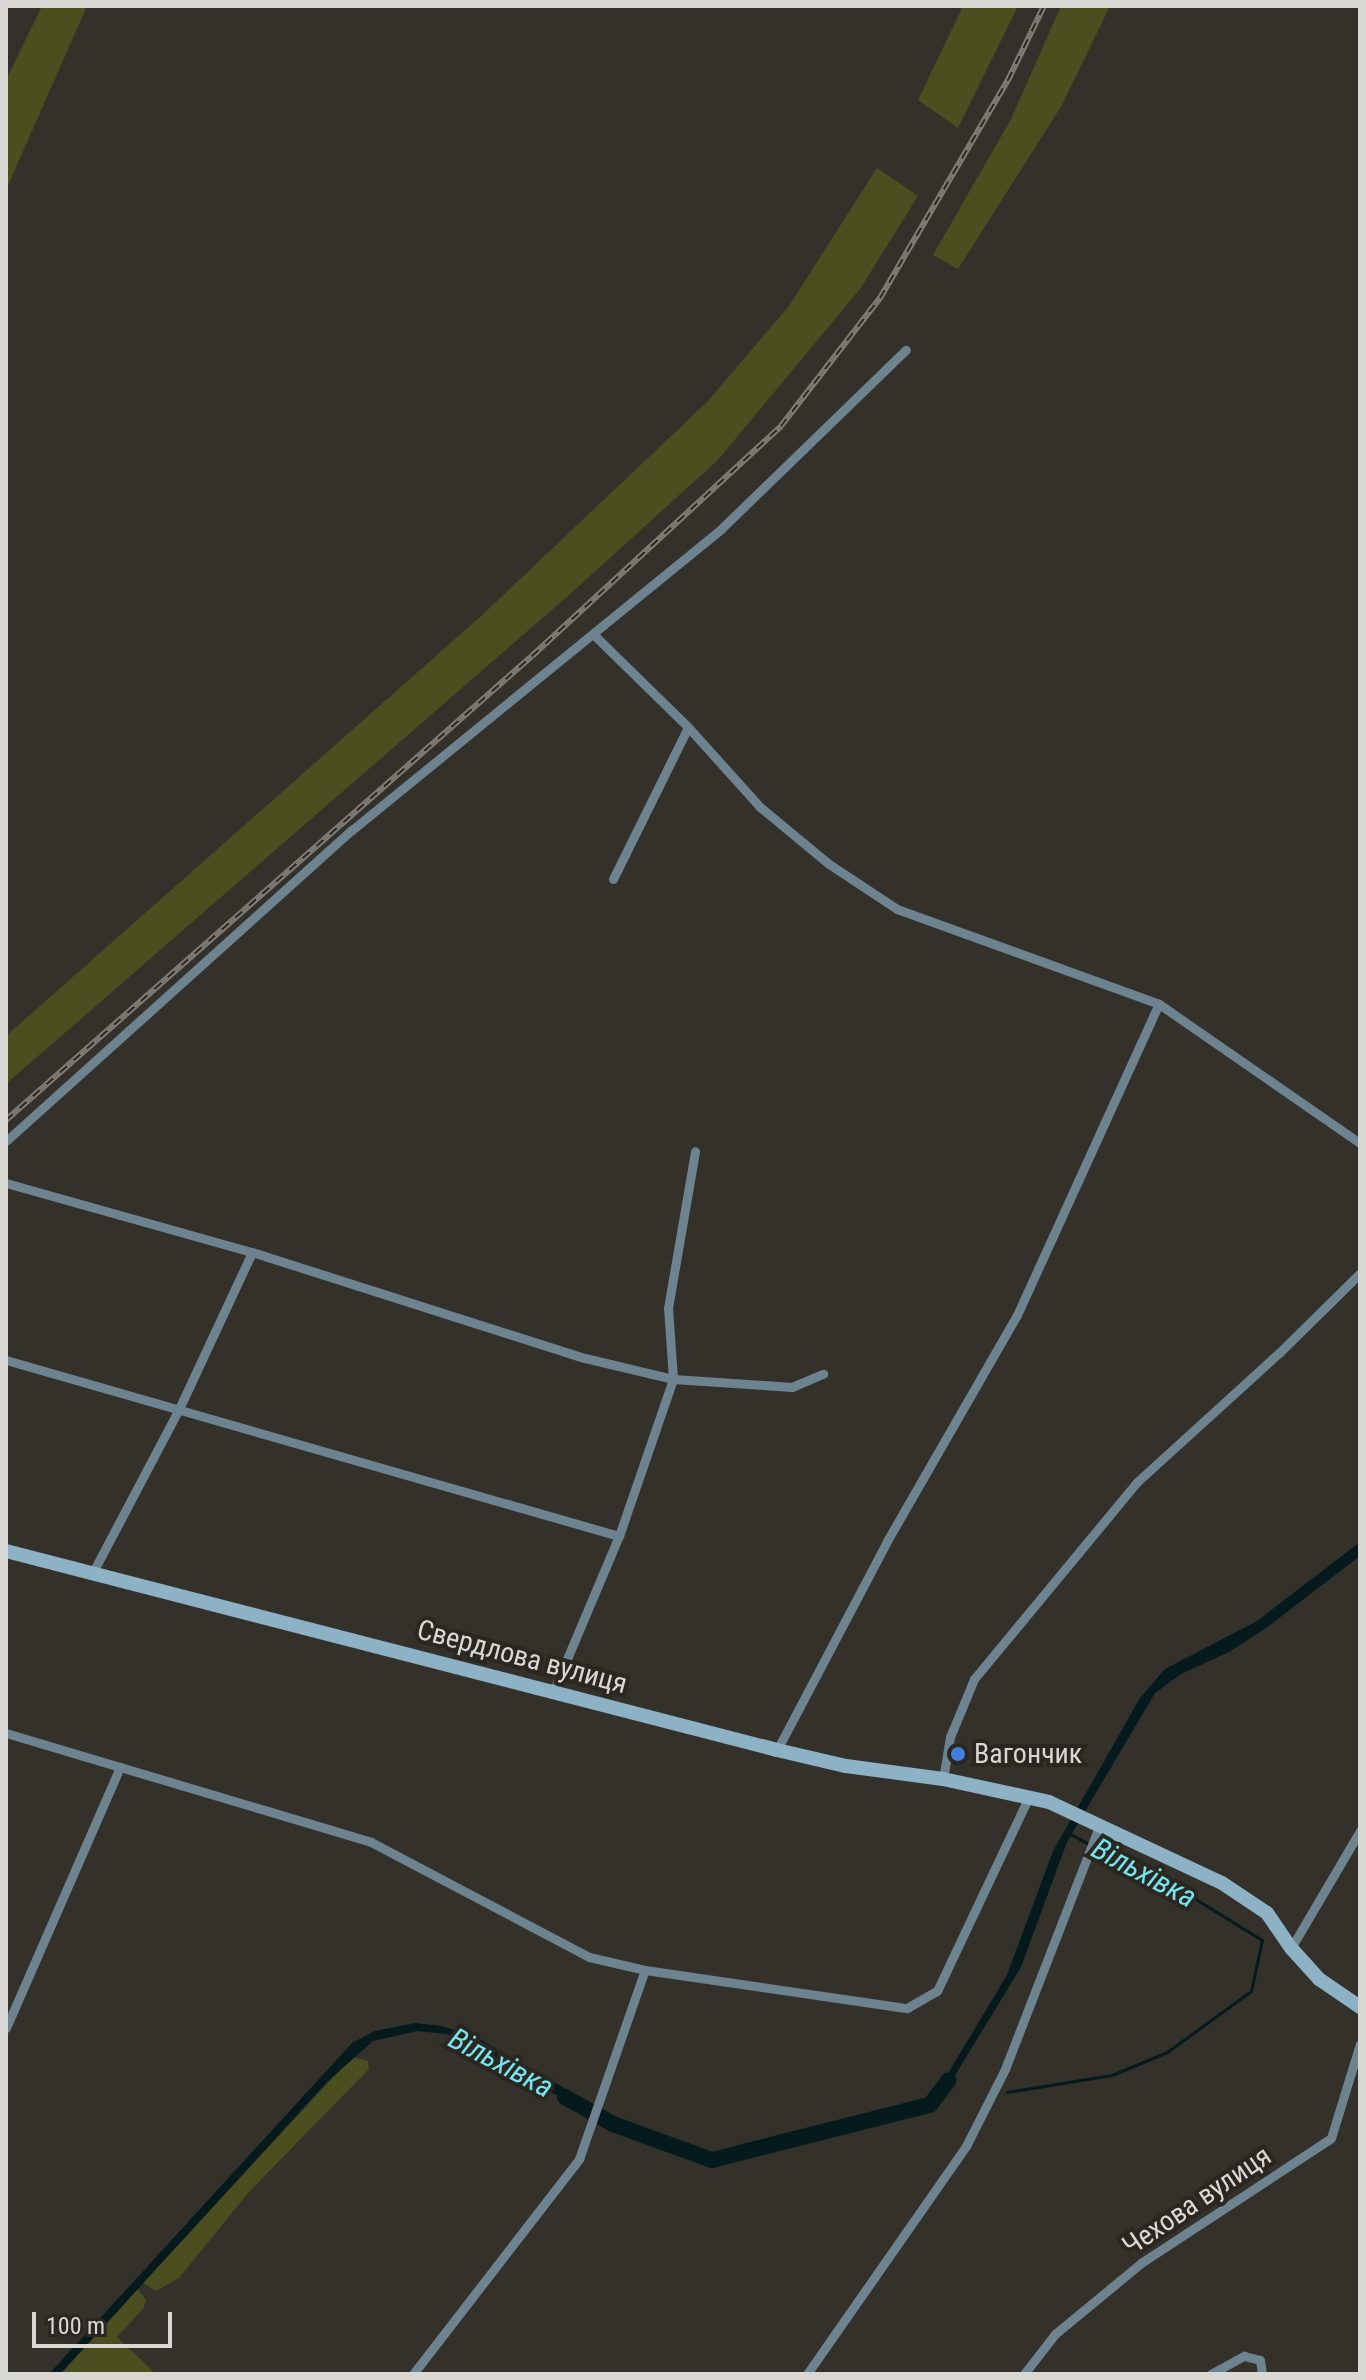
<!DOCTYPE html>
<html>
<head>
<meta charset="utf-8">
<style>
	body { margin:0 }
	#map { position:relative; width:1366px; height:2380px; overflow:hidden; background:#34312b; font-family:"Roboto Condensed",sans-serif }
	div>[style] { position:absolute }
	.green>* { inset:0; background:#4b4e1f }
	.water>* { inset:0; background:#041a1c }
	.stream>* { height:3px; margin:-1.5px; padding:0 1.5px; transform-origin:1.5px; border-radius:1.5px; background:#041a1c }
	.river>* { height:16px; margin:-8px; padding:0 8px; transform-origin:8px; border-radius:8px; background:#041a1c }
	.street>* { height:9px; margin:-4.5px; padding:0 4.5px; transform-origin:4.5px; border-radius:4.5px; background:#6d8390 }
	.secondary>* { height:14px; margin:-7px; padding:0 7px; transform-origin:7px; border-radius:7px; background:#8db1c5 }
	.rail>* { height:6px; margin-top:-3px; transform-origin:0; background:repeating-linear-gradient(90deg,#2a2721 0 9px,#7f7d78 0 18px); box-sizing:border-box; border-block:2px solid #7f7d78 }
	.dots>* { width:22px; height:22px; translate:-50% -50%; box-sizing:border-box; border:4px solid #2a2721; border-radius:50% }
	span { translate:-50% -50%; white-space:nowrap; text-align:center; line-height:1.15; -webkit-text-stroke:8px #2a2721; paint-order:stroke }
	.street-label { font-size:28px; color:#dad8d4 }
	.poi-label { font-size:28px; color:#dad8d4 }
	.left { translate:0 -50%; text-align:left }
	.water-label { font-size:30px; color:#76e4ef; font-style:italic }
	.frame { position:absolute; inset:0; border:8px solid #dad8d4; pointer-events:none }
	.scale { position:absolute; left:32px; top:2312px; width:140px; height:36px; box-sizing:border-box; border:4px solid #dad8d4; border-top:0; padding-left:10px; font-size:24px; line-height:28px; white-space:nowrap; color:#dad8d4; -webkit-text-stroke:6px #2a2721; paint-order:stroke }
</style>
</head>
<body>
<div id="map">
	<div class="green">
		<i style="clip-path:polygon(42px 6px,87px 6px,6px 190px,6px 80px)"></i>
		<i style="clip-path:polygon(963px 6px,1018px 6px,958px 128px,918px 100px)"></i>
		<i style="clip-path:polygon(1061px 6px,1110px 6px,1062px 105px,958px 269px,933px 255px,1011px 119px)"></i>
		<i style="clip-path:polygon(877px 168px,918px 196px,860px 289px,718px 460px,569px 595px,6px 1084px,6px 1036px,480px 617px,707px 402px,789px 306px)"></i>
		<i style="clip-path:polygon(352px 2057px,368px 2061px,369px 2069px,248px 2193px,179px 2278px,156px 2291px,143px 2283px)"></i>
		<i style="clip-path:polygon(138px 2289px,146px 2300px,143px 2309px,117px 2337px,156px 2374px,61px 2374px)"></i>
	</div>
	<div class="water">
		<i style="clip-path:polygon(1360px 1542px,1360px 1556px,1266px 1628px,1229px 1652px,1181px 1674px,1155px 1693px,1067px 1842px,1021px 1967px,940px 2100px,935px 2095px,1007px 1975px,1053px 1851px,1140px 1698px,1165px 1669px,1257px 1621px)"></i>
		<i style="clip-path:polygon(415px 2023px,442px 2026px,478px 2038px,588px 2102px,583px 2110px,447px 2034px,417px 2031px,373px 2041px,327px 2082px,60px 2374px,49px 2374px,352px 2043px,375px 2031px)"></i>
	</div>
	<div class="stream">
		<i style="left:1070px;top:1834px;width:21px;rotate:28deg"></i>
		<i style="left:1007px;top:2092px;width:106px;rotate:-9.2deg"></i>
		<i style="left:1112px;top:2075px;width:60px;rotate:-22.7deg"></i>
		<i style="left:1167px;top:2052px;width:104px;rotate:-36deg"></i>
		<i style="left:1251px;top:1991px;width:52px;rotate:-77.8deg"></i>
		<i style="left:1262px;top:1940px;width:92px;rotate:-148.4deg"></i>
		<i style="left:1184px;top:1892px;width:100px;rotate:-153.2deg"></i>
	</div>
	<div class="river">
		<i style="left:565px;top:2097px;width:55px;rotate:29.4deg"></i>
		<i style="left:613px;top:2124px;width:105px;rotate:20deg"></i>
		<i style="left:712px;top:2160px;width:225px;rotate:-14.2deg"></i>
		<i style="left:930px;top:2105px;width:31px;rotate:-53deg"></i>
	</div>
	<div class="street">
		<i style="left:593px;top:634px;width:133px;rotate:44.4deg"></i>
		<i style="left:688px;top:727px;width:108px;rotate:48deg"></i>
		<i style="left:760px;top:807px;width:89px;rotate:39.6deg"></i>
		<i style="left:829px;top:864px;width:82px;rotate:33.5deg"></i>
		<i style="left:897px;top:909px;width:279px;rotate:19.9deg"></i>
		<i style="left:1159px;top:1004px;width:244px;rotate:34.7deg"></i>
		<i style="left:613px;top:879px;width:169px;rotate:-63.7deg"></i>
		<i style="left:6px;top:1141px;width:465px;rotate:-42deg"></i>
		<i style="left:352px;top:830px;width:478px;rotate:-39.2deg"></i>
		<i style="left:722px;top:528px;width:256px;rotate:-44.1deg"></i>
		<i style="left:6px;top:1183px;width:255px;rotate:15.7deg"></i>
		<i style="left:252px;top:1252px;width:349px;rotate:17.7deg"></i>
		<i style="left:585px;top:1358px;width:90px;rotate:13.4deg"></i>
		<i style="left:673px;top:1379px;width:119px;rotate:3.8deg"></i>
		<i style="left:792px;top:1387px;width:34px;rotate:-23deg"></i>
		<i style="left:6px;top:1360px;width:638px;rotate:16.02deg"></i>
		<i style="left:93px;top:1572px;width:182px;rotate:-62.2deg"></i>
		<i style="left:178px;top:1411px;width:175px;rotate:-65deg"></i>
		<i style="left:553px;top:1692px;width:169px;rotate:-67.1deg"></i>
		<i style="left:619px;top:1536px;width:166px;rotate:-71deg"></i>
		<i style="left:673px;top:1379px;width:71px;rotate:-94deg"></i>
		<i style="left:668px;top:1308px;width:159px;rotate:-80.2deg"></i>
		<i style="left:6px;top:1733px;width:381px;rotate:16.6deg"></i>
		<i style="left:371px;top:1842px;width:246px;rotate:27.8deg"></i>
		<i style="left:589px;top:1957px;width:57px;rotate:13.1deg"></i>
		<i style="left:645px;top:1970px;width:265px;rotate:8.3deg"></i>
		<i style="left:907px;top:2008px;width:34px;rotate:-30deg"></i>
		<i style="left:937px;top:1991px;width:216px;rotate:-64.7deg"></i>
		<i style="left:777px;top:1750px;width:236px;rotate:-62.2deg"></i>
		<i style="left:887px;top:1541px;width:261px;rotate:-60.1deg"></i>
		<i style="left:1017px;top:1315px;width:342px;rotate:-65.5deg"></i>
		<i style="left:943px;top:1779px;width:43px;rotate:-80.5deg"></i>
		<i style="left:950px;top:1737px;width:63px;rotate:-67.5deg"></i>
		<i style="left:974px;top:1679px;width:256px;rotate:-50.4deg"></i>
		<i style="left:1137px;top:1482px;width:192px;rotate:-42.3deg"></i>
		<i style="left:1279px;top:1353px;width:114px;rotate:-44.6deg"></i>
		<i style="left:1291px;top:1948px;width:136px;rotate:-59.5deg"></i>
		<i style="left:6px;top:2028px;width:285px;rotate:-66.4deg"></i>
		<i style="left:413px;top:2374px;width:272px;rotate:-52.3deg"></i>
		<i style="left:579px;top:2159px;width:200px;rotate:-70.8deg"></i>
		<i style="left:807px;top:2374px;width:278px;rotate:-55.1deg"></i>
		<i style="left:966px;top:2146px;width:86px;rotate:-63.1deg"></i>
		<i style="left:1005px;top:2069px;width:260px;rotate:-68.8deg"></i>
		<i style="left:1024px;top:2374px;width:51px;rotate:-52.2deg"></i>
		<i style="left:1055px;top:2334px;width:112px;rotate:-39.5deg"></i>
		<i style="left:1141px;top:2263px;width:227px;rotate:-33.3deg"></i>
		<i style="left:1331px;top:2138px;width:98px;rotate:-72.9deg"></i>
		<i style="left:1211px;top:2374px;width:38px;rotate:-29deg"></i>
		<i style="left:1244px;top:2356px;width:16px;rotate:14deg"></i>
		<i style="left:1260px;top:2360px;width:14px;rotate:82deg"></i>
	</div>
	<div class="secondary">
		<i style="left:6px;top:1551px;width:796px;rotate:14.47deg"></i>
		<i style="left:777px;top:1750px;width:71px;rotate:13.1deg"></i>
		<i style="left:846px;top:1766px;width:98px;rotate:7.6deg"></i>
		<i style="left:943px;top:1779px;width:108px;rotate:12.2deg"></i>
		<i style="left:1049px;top:1802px;width:191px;rotate:25.1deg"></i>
		<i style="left:1222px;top:1883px;width:54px;rotate:33.7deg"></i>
		<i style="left:1267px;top:1913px;width:42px;rotate:55.6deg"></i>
		<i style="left:1291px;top:1948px;width:42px;rotate:47.9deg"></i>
		<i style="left:1319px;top:1979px;width:50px;rotate:34.3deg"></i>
	</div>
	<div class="rail">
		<i style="left:6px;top:1120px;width:701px;rotate:-41.42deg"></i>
		<i style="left:532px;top:656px;width:339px;rotate:-42.7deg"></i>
		<i style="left:781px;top:426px;width:162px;rotate:-52.3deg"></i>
		<i style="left:880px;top:298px;width:253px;rotate:-59.6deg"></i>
		<i style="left:1008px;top:80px;width:82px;rotate:-64.1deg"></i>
	</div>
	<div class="dots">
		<i style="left:958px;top:1754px;background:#3f7fe0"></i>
	</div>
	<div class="street-label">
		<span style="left:522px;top:1657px;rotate:15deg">Свердлова вулиця</span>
		<span style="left:1197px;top:2201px;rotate:-34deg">Чехова вулиця</span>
	</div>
	<div class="poi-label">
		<span class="left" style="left:974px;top:1754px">Вагончик</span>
	</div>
	<div class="water-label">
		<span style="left:1144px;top:1873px;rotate:28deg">Вільхівка</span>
		<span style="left:501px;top:2063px;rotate:28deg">Вільхівка</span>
	</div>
	<div class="frame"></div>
	<div class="scale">100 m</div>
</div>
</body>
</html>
